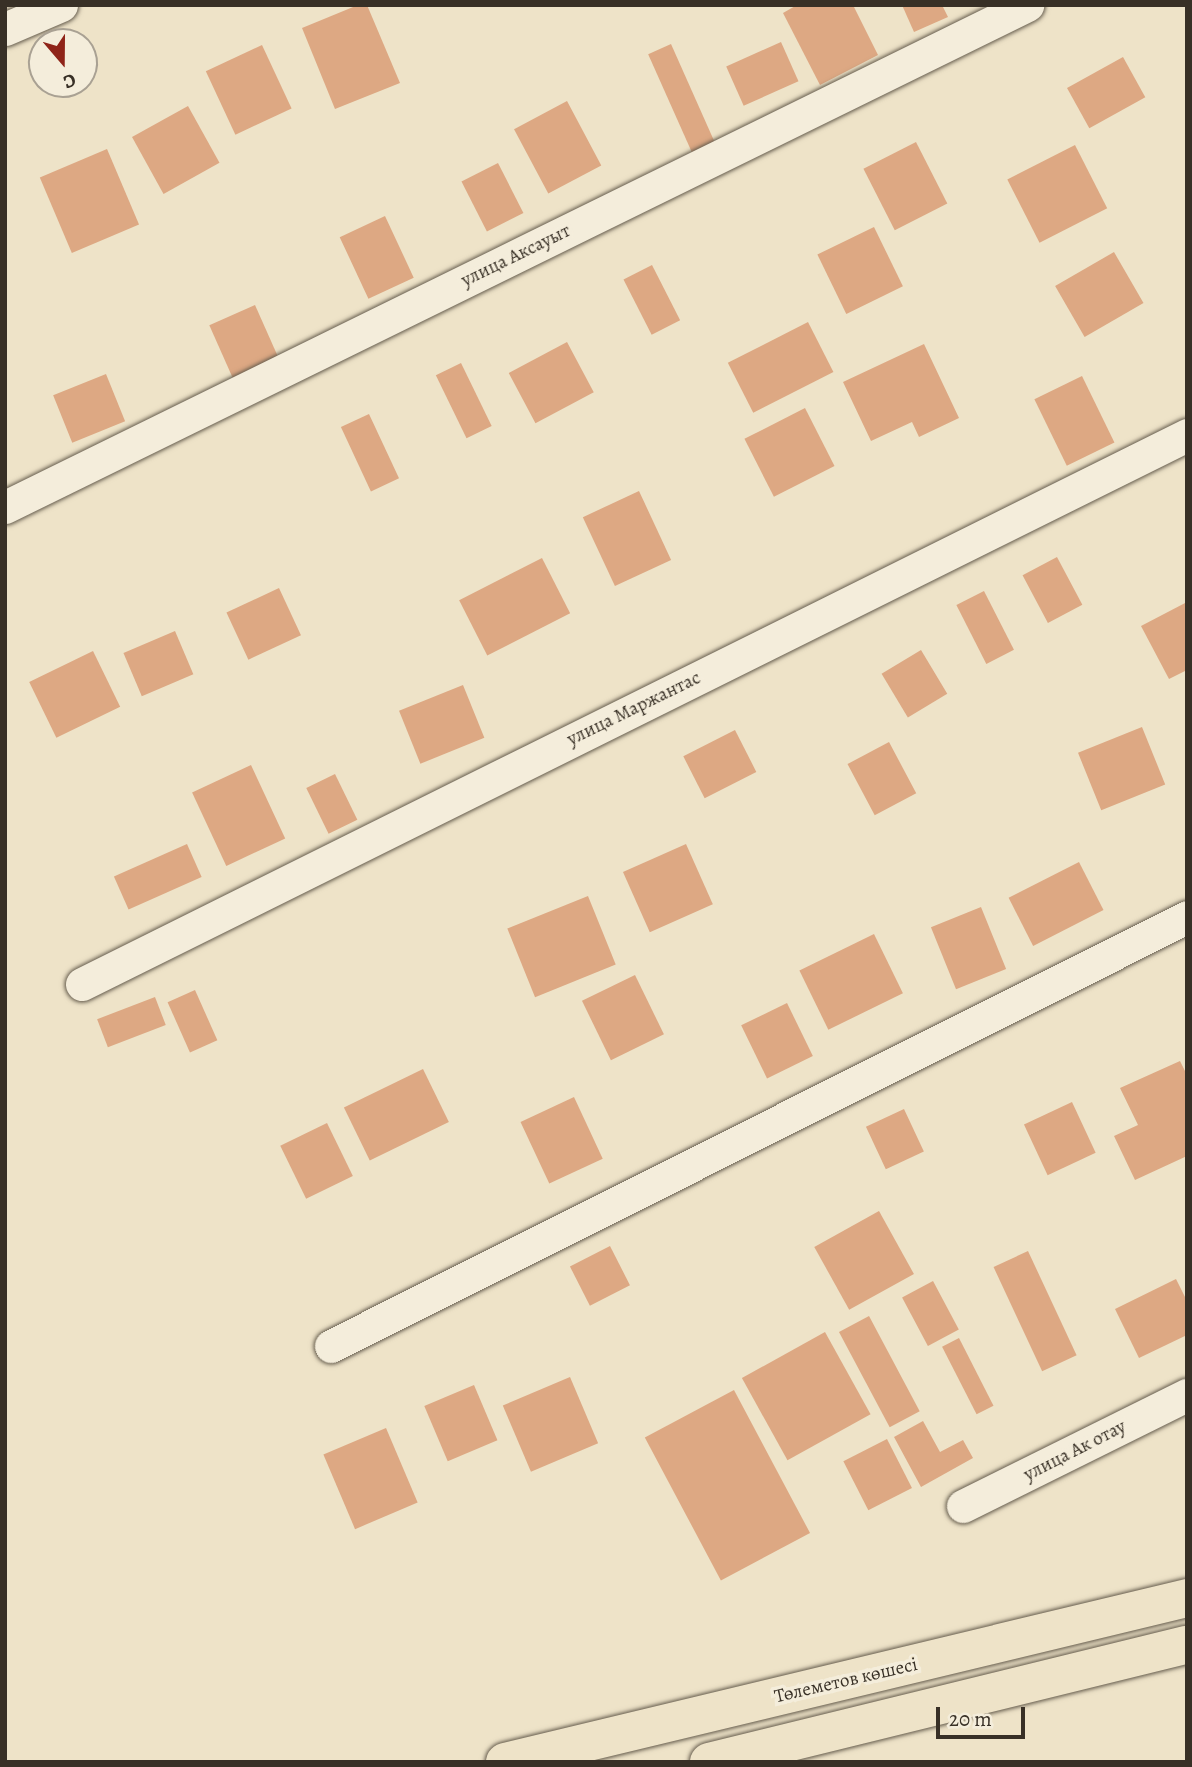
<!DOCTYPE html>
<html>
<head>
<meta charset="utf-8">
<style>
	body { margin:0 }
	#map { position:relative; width:1192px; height:1767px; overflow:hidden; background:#eee3c8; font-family:Alegreya,serif }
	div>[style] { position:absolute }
	.building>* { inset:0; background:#dda883; transform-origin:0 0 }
	.roads { filter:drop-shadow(0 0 2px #665d4e) drop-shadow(0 0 2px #665d4e) }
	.minor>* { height:33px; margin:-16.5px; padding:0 16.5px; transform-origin:16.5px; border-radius:16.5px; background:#f4eddb }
	.primary>* { height:38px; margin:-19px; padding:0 19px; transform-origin:19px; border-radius:19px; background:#eee3c8 }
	span { translate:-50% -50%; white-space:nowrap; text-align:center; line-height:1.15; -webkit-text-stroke:7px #f4eddb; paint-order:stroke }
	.street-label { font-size:19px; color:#383026 }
	.frame { position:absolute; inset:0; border:7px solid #383026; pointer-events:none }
	.north { position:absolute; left:28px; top:28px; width:70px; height:70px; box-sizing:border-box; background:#f4eddb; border:2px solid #a9a193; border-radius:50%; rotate:160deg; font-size:19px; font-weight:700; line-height:28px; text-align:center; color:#383026 }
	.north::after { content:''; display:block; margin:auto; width:24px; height:32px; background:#8f2418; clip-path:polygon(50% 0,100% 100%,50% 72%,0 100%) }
	.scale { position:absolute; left:936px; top:1707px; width:89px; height:32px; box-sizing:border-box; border:4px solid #383026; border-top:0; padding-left:9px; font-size:21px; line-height:24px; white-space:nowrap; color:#383026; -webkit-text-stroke:5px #f4eddb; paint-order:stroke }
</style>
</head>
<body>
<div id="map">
	<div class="building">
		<i style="clip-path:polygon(358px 5px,367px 5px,400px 83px,335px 109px,302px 28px)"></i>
		<i style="clip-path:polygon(797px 5px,853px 5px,878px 55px,820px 85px,783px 13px)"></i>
		<i style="clip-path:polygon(902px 5px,942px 5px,948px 17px,914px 32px)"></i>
		<i style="left:781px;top:42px;width:43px;height:60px;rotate:66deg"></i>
		<i style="left:671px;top:44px;width:111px;height:25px;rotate:66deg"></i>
		<i style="left:262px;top:45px;width:70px;height:62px;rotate:65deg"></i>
		<i style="left:1123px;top:57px;width:46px;height:64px;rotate:61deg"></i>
		<i style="left:567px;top:101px;width:73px;height:60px;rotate:62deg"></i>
		<i style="left:188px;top:106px;width:65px;height:64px;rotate:61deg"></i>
		<i style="left:916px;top:142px;width:69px;height:59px;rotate:63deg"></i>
		<i style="left:1075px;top:145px;width:71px;height:76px;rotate:63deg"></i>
		<i style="left:107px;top:149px;width:82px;height:73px;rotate:67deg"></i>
		<i style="left:498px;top:163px;width:56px;height:41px;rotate:63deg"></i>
		<i style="left:385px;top:216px;width:68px;height:50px;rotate:65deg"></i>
		<i style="left:874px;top:227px;width:66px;height:63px;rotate:64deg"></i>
		<i style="left:1114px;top:252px;width:59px;height:68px;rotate:60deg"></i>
		<i style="left:652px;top:265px;width:62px;height:32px;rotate:63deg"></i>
		<i style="left:255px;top:305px;width:59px;height:50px;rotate:66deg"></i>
		<i style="left:808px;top:322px;width:56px;height:90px;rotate:63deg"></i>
		<i style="left:567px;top:342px;width:57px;height:66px;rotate:62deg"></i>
		<i style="clip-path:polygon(924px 344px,959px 418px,919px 437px,912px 422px,871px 441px,843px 382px)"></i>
		<i style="left:461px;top:363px;width:70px;height:28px;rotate:64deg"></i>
		<i style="left:106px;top:374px;width:51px;height:57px;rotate:68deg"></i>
		<i style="left:1082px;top:376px;width:74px;height:53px;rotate:64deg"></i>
		<i style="left:805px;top:408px;width:65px;height:68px;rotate:63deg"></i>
		<i style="left:369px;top:414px;width:71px;height:31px;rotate:65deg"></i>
		<i style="left:639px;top:491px;width:76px;height:62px;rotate:65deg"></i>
		<i style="left:1057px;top:557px;width:54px;height:39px;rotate:62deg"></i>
		<i style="left:542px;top:558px;width:62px;height:93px;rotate:63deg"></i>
		<i style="left:279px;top:588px;width:52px;height:58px;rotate:65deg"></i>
		<i style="left:984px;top:591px;width:66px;height:31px;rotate:63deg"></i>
		<i style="clip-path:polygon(1187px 602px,1187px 670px,1169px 679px,1141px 626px)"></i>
		<i style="left:175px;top:631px;width:47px;height:56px;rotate:67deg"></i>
		<i style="left:921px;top:650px;width:51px;height:46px;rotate:59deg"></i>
		<i style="left:93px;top:651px;width:62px;height:71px;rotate:64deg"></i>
		<i style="left:463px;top:685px;width:57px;height:69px;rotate:68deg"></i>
		<i style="left:1142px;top:727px;width:62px;height:69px;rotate:68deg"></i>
		<i style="left:735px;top:730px;width:47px;height:58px;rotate:63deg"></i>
		<i style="left:889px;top:742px;width:58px;height:47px;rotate:62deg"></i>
		<i style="left:251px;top:765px;width:81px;height:65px;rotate:65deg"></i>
		<i style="left:335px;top:774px;width:51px;height:32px;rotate:64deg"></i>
		<i style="left:187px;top:844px;width:36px;height:80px;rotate:66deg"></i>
		<i style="left:686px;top:844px;width:66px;height:69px;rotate:66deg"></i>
		<i style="left:1079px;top:862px;width:54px;height:79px;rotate:63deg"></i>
		<i style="left:588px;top:896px;width:74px;height:87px;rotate:68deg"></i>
		<i style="left:981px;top:907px;width:67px;height:54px;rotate:68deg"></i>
		<i style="left:874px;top:934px;width:66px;height:83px;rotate:64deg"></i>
		<i style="left:635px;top:975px;width:66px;height:59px;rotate:64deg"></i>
		<i style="left:195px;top:990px;width:55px;height:30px;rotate:66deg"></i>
		<i style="left:155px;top:997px;width:30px;height:62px;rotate:69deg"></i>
		<i style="left:787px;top:1003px;width:59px;height:51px;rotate:64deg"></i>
		<i style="clip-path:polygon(1180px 1061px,1187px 1075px,1187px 1156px,1135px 1180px,1114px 1136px,1138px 1125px,1120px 1088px)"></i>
		<i style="left:423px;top:1069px;width:59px;height:88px;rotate:64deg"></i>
		<i style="left:574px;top:1097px;width:68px;height:59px;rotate:65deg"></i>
		<i style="left:1072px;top:1102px;width:56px;height:53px;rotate:65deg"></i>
		<i style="left:904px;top:1109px;width:47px;height:42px;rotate:65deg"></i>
		<i style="left:327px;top:1123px;width:59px;height:52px;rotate:64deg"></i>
		<i style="left:879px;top:1211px;width:72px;height:74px;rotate:61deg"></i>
		<i style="left:610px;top:1246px;width:44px;height:45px;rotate:63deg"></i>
		<i style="left:1028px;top:1251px;width:115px;height:38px;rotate:65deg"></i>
		<i style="clip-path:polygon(1176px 1279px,1187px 1301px,1187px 1335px,1139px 1358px,1115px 1309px)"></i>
		<i style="left:933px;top:1281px;width:55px;height:35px;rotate:62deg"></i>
		<i style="left:869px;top:1316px;width:108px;height:34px;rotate:62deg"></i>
		<i style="left:825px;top:1332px;width:94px;height:95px;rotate:61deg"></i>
		<i style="left:959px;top:1338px;width:76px;height:19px;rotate:63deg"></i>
		<i style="left:570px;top:1377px;width:72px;height:73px;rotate:67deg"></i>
		<i style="left:474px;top:1385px;width:60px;height:54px;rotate:67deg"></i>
		<i style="left:734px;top:1390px;width:162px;height:101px;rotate:62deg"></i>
		<i style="clip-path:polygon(923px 1421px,940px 1452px,963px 1440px,973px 1458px,921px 1487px,894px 1437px)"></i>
		<i style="left:386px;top:1428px;width:81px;height:68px;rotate:67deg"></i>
		<i style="left:887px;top:1439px;width:55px;height:49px;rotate:63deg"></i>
	</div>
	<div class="roads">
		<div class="minor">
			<i style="left:5px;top:29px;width:61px;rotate:-23.2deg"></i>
			<i style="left:5px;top:507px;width:1139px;rotate:-26.16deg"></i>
			<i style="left:82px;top:984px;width:1234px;rotate:-26.42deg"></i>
			<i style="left:331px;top:1346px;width:957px;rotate:-26.62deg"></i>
			<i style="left:963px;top:1506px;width:250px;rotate:-26.4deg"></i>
		</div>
		<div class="primary">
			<i style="left:505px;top:1762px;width:701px;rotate:-13.52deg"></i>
			<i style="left:709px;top:1762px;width:492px;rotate:-13.8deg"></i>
		</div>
	</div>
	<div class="street-label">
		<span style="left:516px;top:256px;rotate:-26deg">улица Аксауыт</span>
		<span style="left:634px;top:709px;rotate:-26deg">улица Маржантас</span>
		<span style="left:1075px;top:1451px;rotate:-27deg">улица Ак отау</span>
		<span style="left:846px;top:1681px;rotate:-13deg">Төлеметов көшесі</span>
	</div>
	<div class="frame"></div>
	<div class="north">С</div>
	<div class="scale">20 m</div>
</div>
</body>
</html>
